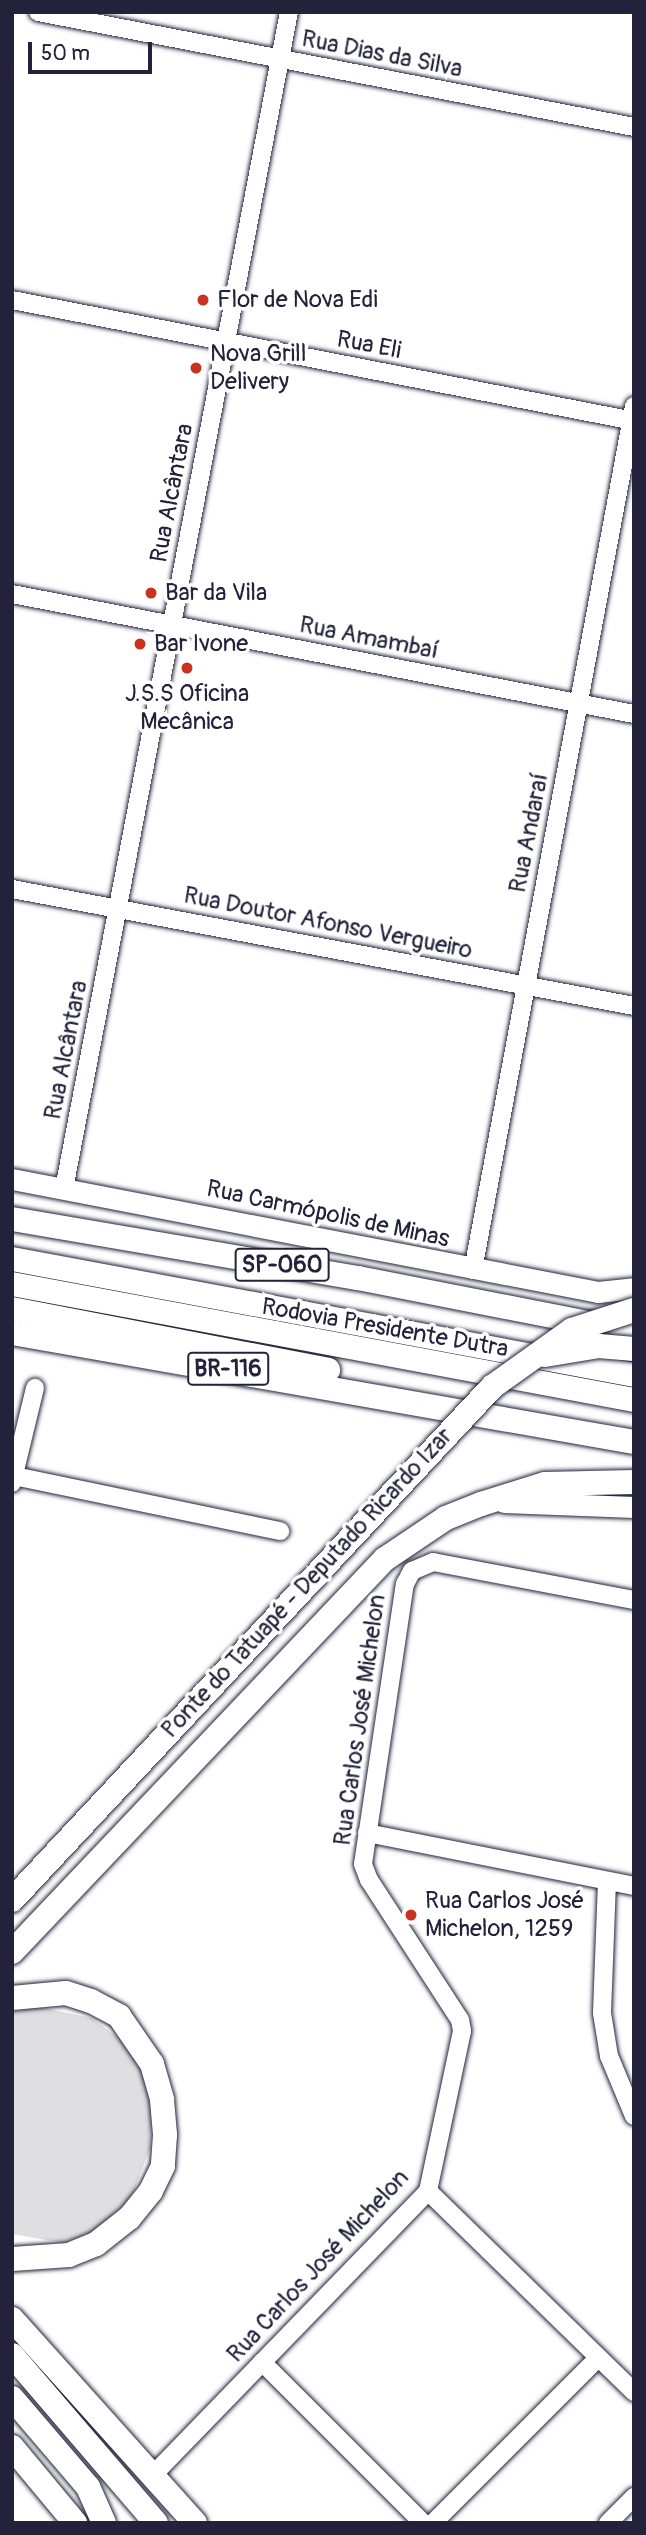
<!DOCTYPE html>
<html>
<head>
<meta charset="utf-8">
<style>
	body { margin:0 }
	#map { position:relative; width:646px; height:2535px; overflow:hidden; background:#fff; font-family:Pangolin,sans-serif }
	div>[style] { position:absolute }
	.green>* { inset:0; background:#dfdfe2 }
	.roads { filter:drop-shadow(0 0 2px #22223b) drop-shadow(0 0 2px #22223b) }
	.minor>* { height:18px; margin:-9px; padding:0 9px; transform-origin:9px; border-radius:9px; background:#fff }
	.major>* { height:21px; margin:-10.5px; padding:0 10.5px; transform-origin:10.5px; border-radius:10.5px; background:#fff }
	.highway>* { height:24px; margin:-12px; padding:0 12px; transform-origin:12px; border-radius:12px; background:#fff }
	.bridges { filter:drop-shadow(0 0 2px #22223b) drop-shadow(0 0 2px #22223b) }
	.highway-bridge>* { height:24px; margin:-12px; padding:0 12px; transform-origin:12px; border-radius:12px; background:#fff }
	.dots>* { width:19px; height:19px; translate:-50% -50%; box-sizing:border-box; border:4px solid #fff; border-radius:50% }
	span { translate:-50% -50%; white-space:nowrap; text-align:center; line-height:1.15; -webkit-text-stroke:7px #fff; paint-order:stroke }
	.shield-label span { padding:2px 5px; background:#fff; border:2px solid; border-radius:5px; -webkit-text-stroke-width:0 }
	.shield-label { font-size:23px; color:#22223b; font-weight:700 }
	.street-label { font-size:24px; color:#22223b }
	.poi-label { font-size:24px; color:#22223b }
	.left { translate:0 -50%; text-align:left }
	.frame { position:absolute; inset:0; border:14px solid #22223b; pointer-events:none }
	.scale { position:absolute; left:28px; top:42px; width:124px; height:32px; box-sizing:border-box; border:4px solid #22223b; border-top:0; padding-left:9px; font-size:21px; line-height:24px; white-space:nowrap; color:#22223b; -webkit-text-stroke:5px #fff; paint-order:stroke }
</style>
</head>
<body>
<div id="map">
	<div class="green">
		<i style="clip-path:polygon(39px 2007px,91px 2018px,120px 2039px,141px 2068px,151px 2106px,150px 2149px,131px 2198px,95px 2231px,64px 2243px,12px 2234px,12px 2012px)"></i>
	</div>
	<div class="roads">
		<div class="minor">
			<i style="left:38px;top:12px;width:607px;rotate:10.92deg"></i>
			<i style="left:12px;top:300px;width:634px;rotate:11.01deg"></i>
			<i style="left:12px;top:594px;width:633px;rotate:10.92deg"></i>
			<i style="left:12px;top:889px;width:633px;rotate:10.65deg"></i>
			<i style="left:64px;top:1189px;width:1198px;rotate:-79.18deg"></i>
			<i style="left:473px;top:1270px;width:879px;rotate:-79.44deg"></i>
			<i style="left:14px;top:1476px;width:272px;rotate:11.7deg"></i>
			<i style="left:12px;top:1483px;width:98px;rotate:-76.4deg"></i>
			<i style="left:367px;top:1833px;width:272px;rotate:11.2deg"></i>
			<i style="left:607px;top:1882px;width:131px;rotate:92.2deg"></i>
			<i style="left:602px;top:2013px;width:44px;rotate:80.8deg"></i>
			<i style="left:609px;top:2056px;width:65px;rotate:67.4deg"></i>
			<i style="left:428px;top:2191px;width:288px;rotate:44.3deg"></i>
			<i style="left:262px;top:2362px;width:228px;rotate:45deg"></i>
			<i style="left:152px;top:2476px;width:397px;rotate:-45.9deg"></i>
			<i style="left:428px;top:2191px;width:164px;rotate:-78deg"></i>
			<i style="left:462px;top:2031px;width:11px;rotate:-100deg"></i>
			<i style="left:460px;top:2020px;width:167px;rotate:-123deg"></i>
			<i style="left:369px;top:1880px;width:17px;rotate:-111deg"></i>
			<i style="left:363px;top:1864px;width:283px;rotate:-81.5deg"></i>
			<i style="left:405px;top:1584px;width:15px;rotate:-62deg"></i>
			<i style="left:412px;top:1571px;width:23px;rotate:-23deg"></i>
			<i style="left:433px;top:1562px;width:205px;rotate:10.7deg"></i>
			<i style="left:433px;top:2523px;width:233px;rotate:-45deg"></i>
			<i style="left:608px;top:2523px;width:37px;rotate:-45deg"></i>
		</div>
		<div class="major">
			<i style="left:12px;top:1179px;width:597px;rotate:10.91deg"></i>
			<i style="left:598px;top:1292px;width:36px;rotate:-6deg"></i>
			<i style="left:504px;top:1502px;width:130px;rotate:2.2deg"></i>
		</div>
		<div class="highway">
			<i style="left:12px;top:1219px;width:351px;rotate:9.7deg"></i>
			<i style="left:358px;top:1278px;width:281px;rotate:11.1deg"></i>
			<i style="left:12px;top:1259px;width:633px;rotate:10.56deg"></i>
			<i style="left:12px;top:1284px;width:633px;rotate:10.56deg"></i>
			<i style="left:12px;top:1309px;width:322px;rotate:10.9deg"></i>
			<i style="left:12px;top:1333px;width:631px;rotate:9.94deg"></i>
			<i style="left:12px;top:1952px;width:542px;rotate:-46.5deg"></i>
			<i style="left:385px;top:1559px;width:73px;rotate:-33.9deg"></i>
			<i style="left:446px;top:1518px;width:38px;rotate:-22deg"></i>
			<i style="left:481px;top:1504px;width:67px;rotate:-17.4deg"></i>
			<i style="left:545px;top:1484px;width:89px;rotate:-1.3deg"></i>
			<i style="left:12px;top:1998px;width:54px;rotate:-5.3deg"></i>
			<i style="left:66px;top:1993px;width:26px;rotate:18deg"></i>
			<i style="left:91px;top:2001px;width:32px;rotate:28deg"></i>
			<i style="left:119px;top:2016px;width:58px;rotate:55.5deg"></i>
			<i style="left:152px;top:2064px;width:37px;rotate:74deg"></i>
			<i style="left:162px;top:2100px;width:35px;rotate:85deg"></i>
			<i style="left:165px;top:2135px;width:31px;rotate:94deg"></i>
			<i style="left:163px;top:2166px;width:28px;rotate:116deg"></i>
			<i style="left:151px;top:2191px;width:35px;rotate:129deg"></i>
			<i style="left:129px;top:2218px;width:42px;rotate:141.8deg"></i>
			<i style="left:96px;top:2244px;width:29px;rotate:158deg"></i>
			<i style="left:69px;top:2255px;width:57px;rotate:176deg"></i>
			<i style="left:12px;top:2319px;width:274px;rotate:48.1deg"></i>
			<i style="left:12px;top:2355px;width:221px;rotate:49.4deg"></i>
			<i style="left:12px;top:2398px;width:117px;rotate:49.5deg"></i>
			<i style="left:88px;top:2487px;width:39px;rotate:66deg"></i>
			<i style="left:12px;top:2447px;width:99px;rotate:50.3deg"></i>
		</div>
	</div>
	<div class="bridges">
		<div class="highway-bridge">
			<i style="left:545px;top:1355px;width:55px;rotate:-9.5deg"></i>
			<i style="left:599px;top:1346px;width:35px;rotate:5deg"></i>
			<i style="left:12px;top:1900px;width:703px;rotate:-46.9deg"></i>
			<i style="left:492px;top:1387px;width:98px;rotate:-35.5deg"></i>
			<i style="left:572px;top:1330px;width:65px;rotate:-17.9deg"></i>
		</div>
	</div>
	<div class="dots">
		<i style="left:203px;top:300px;background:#c8321e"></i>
		<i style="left:196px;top:368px;background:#c8321e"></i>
		<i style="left:151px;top:593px;background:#c8321e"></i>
		<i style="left:140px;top:644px;background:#c8321e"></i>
		<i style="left:187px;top:668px;background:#c8321e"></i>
		<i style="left:411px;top:1915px;background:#c8321e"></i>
	</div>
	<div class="shield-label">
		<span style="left:282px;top:1265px">SP-060</span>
		<span style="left:228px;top:1369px">BR-116</span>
	</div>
	<div class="street-label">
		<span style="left:382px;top:54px;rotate:11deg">Rua Dias da Silva</span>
		<span style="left:369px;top:345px;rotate:11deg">Rua Eli</span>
		<span style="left:172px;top:493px;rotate:-79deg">Rua Alcântara</span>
		<span style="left:369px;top:638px;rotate:11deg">Rua Amambaí</span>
		<span style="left:529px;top:833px;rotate:-79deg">Rua Andaraí</span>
		<span style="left:328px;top:923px;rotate:11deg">Rua Doutor Afonso Vergueiro</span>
		<span style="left:66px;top:1050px;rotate:-79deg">Rua Alcântara</span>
		<span style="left:328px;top:1214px;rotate:12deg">Rua Carmópolis de Minas</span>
		<span style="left:385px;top:1328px;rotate:10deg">Rodovia Presidente Dutra</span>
		<span style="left:307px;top:1583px;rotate:-47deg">Ponte do Tatuapé - Deputado Ricardo Izar</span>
		<span style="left:360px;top:1720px;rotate:-82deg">Rua Carlos José Michelon</span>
		<span style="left:318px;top:2266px;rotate:-47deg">Rua Carlos José Michelon</span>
	</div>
	<div class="poi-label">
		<span class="left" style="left:217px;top:300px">Flor de Nova Edi</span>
		<span class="left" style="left:210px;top:368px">Nova Grill<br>Delivery</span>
		<span class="left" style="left:165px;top:593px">Bar da Vila</span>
		<span class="left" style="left:154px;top:644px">Bar Ivone</span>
		<span style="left:187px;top:708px">J.S.S Oficina<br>Mecânica</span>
		<span class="left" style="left:425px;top:1915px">Rua Carlos José<br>Michelon, 1259</span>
	</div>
	<div class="frame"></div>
	<div class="scale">50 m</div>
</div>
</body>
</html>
